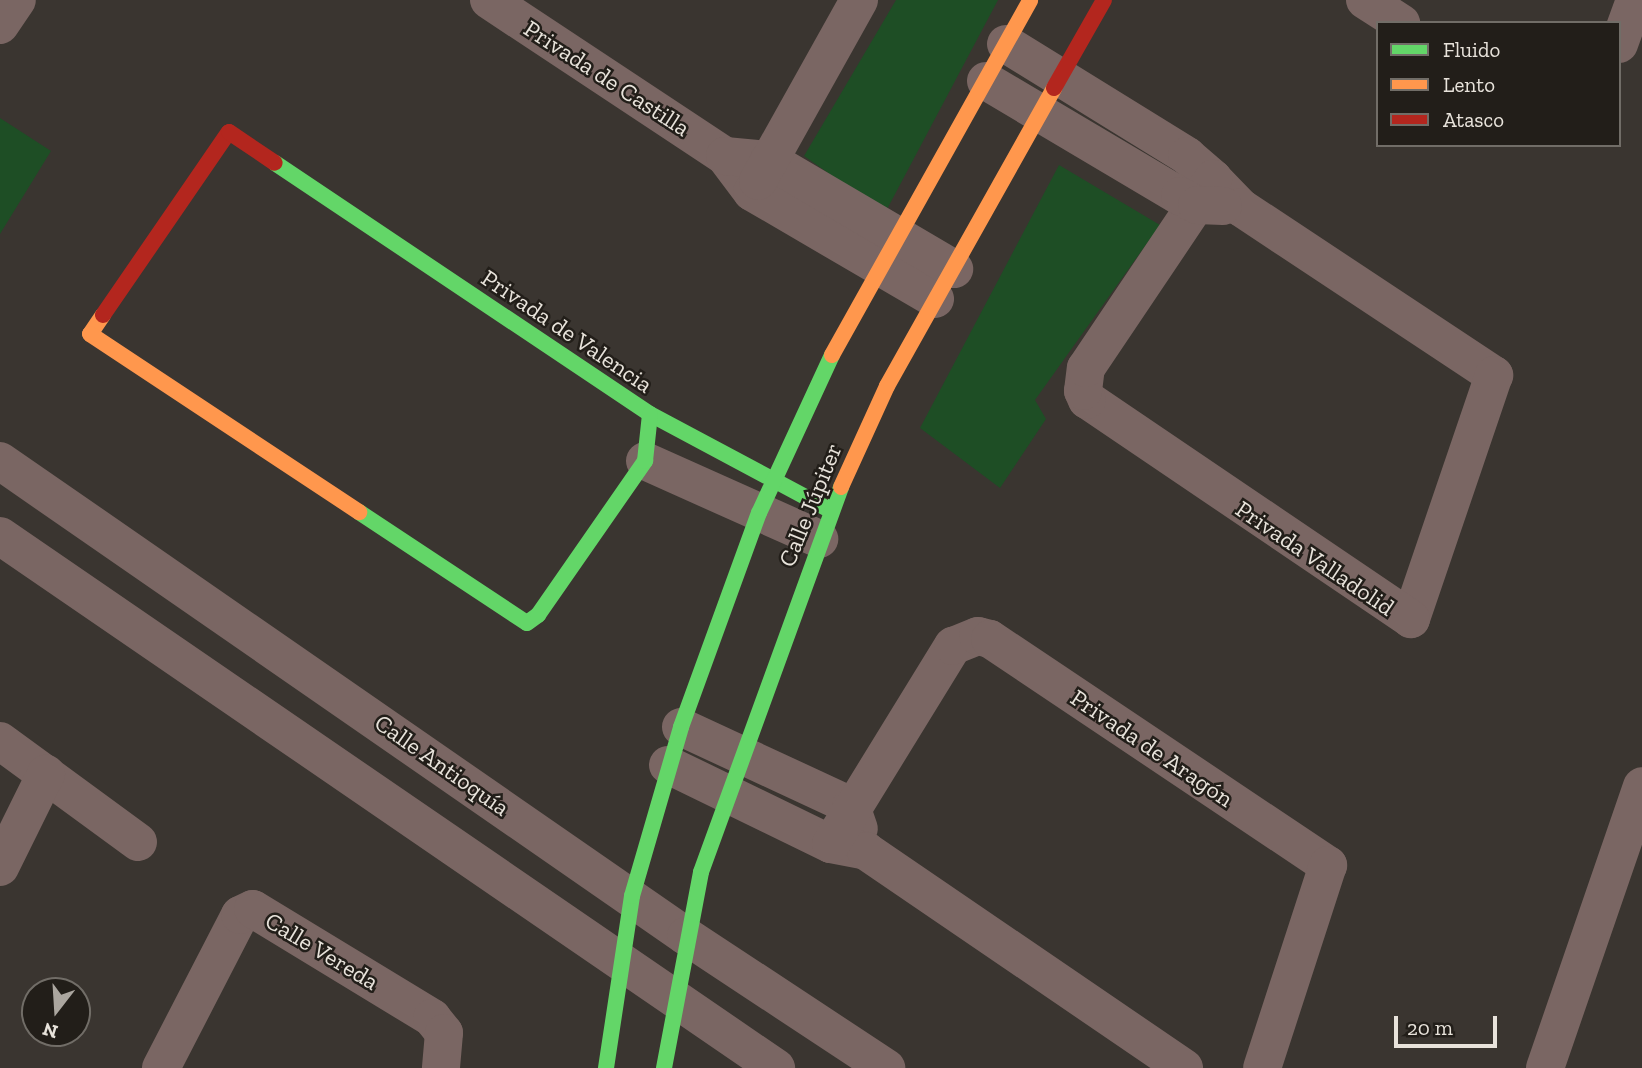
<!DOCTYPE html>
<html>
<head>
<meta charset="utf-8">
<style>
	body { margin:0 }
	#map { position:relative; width:1642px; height:1068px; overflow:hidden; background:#3a3530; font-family:"Zilla Slab",serif }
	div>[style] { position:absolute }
	.green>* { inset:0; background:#1e4e25 }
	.street>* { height:38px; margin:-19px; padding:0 19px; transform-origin:19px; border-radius:19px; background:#7a6663 }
	.fast>* { height:16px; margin:-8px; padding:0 8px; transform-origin:8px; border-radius:8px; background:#63d668 }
	.slow>* { height:16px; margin:-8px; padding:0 8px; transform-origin:8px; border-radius:8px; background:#ff974d }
	.jam>* { height:16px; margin:-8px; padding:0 8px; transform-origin:8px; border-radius:8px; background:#b3261e }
	span { translate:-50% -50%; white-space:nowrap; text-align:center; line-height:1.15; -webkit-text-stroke:5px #221e19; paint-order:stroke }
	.street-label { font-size:24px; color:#e8e3db }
	.legend { position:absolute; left:1376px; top:21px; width:245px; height:126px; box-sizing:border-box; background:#221e19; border:2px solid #716d67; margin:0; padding:9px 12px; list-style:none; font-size:21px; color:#e8e3db }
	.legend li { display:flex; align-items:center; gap:14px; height:35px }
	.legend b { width:35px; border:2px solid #716d67 }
	.north { position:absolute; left:21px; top:977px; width:70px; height:70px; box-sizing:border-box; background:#221e19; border:2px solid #716d67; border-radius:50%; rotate:197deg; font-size:19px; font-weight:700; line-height:28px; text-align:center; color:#e8e3db }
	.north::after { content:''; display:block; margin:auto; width:24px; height:32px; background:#aba69f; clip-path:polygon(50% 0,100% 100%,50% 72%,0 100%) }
	.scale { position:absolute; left:1394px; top:1016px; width:103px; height:32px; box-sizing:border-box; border:4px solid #e8e3db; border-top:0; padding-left:9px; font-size:21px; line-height:24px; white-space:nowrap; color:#e8e3db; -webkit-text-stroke:5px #221e19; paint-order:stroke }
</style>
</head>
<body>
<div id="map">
	<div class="green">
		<i style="clip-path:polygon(896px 0,998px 0,885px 213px,804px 156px)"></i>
		<i style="clip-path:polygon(0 118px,51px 151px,0 234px)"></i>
		<i style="clip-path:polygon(1059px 165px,1160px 225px,1035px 400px,1046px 419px,1000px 488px,920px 428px)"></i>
	</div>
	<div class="street">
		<i style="left:489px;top:0;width:283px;rotate:33.5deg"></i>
		<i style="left:725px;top:156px;width:45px;rotate:53.1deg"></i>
		<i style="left:752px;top:192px;width:212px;rotate:30.3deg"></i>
		<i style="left:1365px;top:0;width:43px;rotate:32.6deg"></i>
		<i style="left:0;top:25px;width:30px;rotate:-56deg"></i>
		<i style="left:1006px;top:44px;width:213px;rotate:31.7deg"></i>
		<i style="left:1187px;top:156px;width:35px;rotate:41deg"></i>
		<i style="left:1213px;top:179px;width:39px;rotate:46deg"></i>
		<i style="left:1240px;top:207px;width:305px;rotate:33.5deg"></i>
		<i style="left:1494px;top:375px;width:258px;rotate:108.8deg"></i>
		<i style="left:1411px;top:619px;width:391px;rotate:-145.9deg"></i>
		<i style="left:1087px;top:400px;width:10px;rotate:-114deg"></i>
		<i style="left:1083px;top:391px;width:23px;rotate:-83deg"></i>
		<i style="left:1086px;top:368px;width:228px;rotate:-56.1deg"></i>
		<i style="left:1619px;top:44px;width:47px;rotate:-70deg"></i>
		<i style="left:986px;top:81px;width:226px;rotate:30.7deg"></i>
		<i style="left:1180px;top:196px;width:19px;rotate:28deg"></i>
		<i style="left:1197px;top:205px;width:26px;rotate:2deg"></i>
		<i style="left:725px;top:156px;width:44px;rotate:5.2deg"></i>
		<i style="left:769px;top:160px;width:215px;rotate:30.5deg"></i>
		<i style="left:758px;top:181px;width:207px;rotate:-60.8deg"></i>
		<i style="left:0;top:461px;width:834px;rotate:34.7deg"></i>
		<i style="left:686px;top:936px;width:240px;rotate:33.4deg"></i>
		<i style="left:645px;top:461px;width:191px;rotate:24.1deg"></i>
		<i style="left:0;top:536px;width:941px;rotate:34.43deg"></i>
		<i style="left:681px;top:727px;width:187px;rotate:24.9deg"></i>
		<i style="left:851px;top:806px;width:24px;rotate:71deg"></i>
		<i style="left:0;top:741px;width:171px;rotate:36.2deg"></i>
		<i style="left:668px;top:765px;width:181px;rotate:25.9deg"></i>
		<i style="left:831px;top:844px;width:36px;rotate:11deg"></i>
		<i style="left:866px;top:851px;width:385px;rotate:34.3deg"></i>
		<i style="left:831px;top:844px;width:233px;rotate:-58.4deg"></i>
		<i style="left:953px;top:646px;width:27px;rotate:-22deg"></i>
		<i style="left:978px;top:636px;width:12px;rotate:14deg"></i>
		<i style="left:990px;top:639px;width:407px;rotate:33.8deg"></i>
		<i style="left:1328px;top:865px;width:213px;rotate:108deg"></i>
		<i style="left:0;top:867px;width:104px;rotate:-63.7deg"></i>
		<i style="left:161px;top:1068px;width:172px;rotate:-62.7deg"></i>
		<i style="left:240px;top:915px;width:14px;rotate:-25deg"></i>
		<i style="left:253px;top:909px;width:210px;rotate:31.3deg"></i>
		<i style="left:432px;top:1018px;width:19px;rotate:51deg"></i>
		<i style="left:444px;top:1033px;width:35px;rotate:95deg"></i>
		<i style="left:1545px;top:1068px;width:298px;rotate:-71deg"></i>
	</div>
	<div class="fast">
		<i style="left:275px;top:163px;width:451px;rotate:33.8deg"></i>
		<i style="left:650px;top:414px;width:204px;rotate:28.1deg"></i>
		<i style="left:359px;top:512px;width:201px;rotate:33.5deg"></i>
		<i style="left:527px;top:623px;width:14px;rotate:-36deg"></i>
		<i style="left:538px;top:615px;width:188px;rotate:-55.2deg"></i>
		<i style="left:645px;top:461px;width:47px;rotate:-83.9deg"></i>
		<i style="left:606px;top:1068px;width:174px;rotate:-81.4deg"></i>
		<i style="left:632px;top:896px;width:176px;rotate:-73.8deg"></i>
		<i style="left:681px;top:727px;width:228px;rotate:-70deg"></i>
		<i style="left:759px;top:513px;width:174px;rotate:-65.2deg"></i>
		<i style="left:664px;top:1068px;width:199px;rotate:-79.3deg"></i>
		<i style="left:701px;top:872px;width:410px;rotate:-70deg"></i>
	</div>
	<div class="slow">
		<i style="left:103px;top:315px;width:23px;rotate:124deg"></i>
		<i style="left:90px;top:334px;width:323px;rotate:33.5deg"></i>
		<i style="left:832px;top:355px;width:406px;rotate:-60.8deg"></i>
		<i style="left:841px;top:487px;width:111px;rotate:-65.5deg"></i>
		<i style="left:887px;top:386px;width:342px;rotate:-60.7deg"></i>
	</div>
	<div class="jam">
		<i style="left:1054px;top:88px;width:101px;rotate:-60.4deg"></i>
		<i style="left:103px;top:315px;width:222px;rotate:-55.5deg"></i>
		<i style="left:229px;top:132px;width:55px;rotate:34deg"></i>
	</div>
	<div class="street-label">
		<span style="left:607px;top:78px;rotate:33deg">Privada de Castilla</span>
		<span style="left:567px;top:331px;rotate:34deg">Privada de Valencia</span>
		<span style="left:810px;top:505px;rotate:-68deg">Calle Júpiter</span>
		<span style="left:1315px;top:558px;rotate:34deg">Privada Valladolid</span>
		<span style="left:1152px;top:748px;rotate:34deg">Privada de Aragón</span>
		<span style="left:442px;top:765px;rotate:35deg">Calle Antioquía</span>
		<span style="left:322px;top:951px;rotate:31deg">Calle Vereda</span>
	</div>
	<ul class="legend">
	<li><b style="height:9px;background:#63d668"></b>Fluido</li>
	<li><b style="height:9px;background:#ff974d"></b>Lento</li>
	<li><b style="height:9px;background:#b3261e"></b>Atasco</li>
	</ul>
	<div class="north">N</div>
	<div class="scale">20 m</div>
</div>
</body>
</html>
